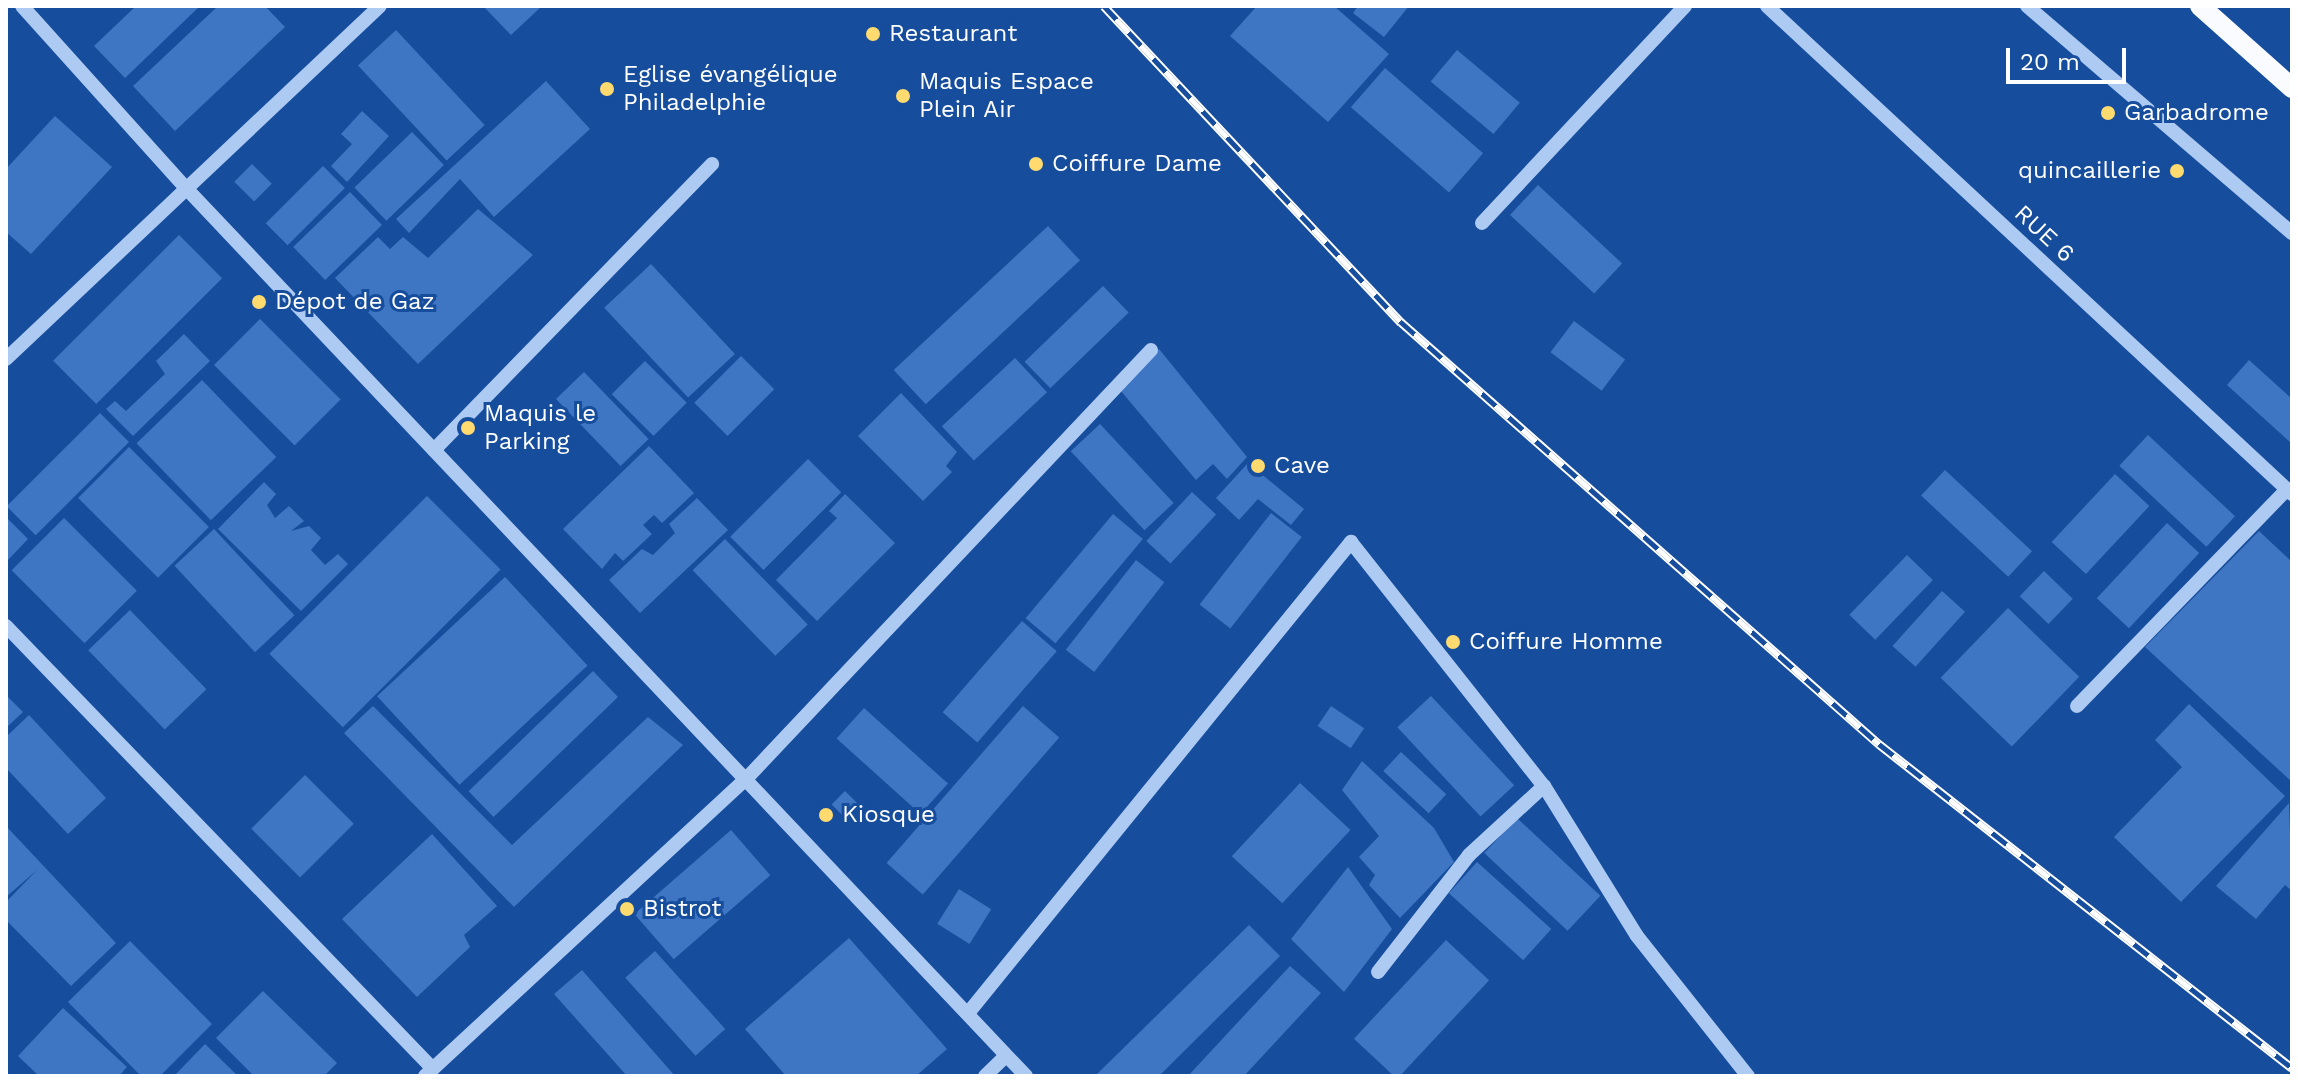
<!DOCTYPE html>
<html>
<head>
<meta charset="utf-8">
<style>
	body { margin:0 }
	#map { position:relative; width:2298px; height:1082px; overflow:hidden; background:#164d9c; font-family:"Work Sans",sans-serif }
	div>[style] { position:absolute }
	.building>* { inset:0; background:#3f76c3; transform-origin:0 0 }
	.minor>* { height:14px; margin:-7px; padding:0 7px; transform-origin:7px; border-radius:7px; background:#adcaf3 }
	.major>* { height:20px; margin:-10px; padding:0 10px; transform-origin:10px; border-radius:10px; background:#f9fbff }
	.rail>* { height:9px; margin-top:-4.5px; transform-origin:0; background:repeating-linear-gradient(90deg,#164d9c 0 18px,#fff 0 36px); box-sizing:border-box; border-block:2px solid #fff }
	.dots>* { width:22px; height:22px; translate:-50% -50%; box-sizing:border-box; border:4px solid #164d9c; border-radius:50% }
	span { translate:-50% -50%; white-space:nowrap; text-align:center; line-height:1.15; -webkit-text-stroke:6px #164d9c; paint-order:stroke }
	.poi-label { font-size:24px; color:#fff }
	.left { translate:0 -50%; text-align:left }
	.right { translate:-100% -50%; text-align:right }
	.street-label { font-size:24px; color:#fff }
	.frame { position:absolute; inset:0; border:8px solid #fff; pointer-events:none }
	.scale { position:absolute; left:2006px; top:48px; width:120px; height:36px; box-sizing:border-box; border:4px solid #fff; border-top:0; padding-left:10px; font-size:24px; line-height:28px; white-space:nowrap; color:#fff; -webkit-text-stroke:6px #164d9c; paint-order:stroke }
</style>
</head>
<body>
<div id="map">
	<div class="building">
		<i style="clip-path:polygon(136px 6px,200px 6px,125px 78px,94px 46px)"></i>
		<i style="clip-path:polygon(218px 6px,265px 6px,285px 27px,175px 131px,133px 86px)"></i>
		<i style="clip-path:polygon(483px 6px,542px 6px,511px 35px)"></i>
		<i style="clip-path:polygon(1257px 6px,1334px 6px,1389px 54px,1328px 122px,1230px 36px)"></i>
		<i style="clip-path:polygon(1358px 6px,1409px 6px,1384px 37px,1353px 13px)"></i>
		<i style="left:396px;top:30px;width:130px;height:52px;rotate:47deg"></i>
		<i style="left:1457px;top:50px;width:82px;height:41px;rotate:40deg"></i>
		<i style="left:1385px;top:68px;width:130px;height:52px;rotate:41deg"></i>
		<i style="clip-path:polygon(546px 81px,590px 129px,494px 217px,460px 179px,409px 233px,396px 219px)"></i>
		<i style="clip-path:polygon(362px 111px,389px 136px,347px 182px,331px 166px,352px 144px,341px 134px)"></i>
		<i style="clip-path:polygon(55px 116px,112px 167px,31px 254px,6px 232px,6px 169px)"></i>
		<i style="left:412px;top:132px;width:46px;height:80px;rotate:46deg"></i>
		<i style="left:252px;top:164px;width:28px;height:25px;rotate:45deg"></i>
		<i style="left:323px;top:166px;width:31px;height:81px;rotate:45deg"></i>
		<i style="left:1538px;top:185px;width:115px;height:41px;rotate:43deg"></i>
		<i style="left:350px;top:192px;width:46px;height:79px;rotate:46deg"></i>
		<i style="clip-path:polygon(478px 209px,533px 255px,418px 364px,335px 278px,378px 237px,390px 249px,403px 237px,428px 258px)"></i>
		<i style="left:1048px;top:226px;width:47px;height:211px;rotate:47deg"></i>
		<i style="left:179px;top:235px;width:61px;height:178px;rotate:45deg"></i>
		<i style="left:651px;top:264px;width:123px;height:64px;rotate:47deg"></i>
		<i style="left:1103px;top:286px;width:37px;height:109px;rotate:46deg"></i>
		<i style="left:260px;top:319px;width:114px;height:65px;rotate:45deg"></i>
		<i style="left:1574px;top:321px;width:64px;height:39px;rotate:37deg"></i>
		<i style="clip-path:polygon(184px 334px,210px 361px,133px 436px,106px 409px,115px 401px,126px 411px,165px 374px,156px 361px)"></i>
		<i style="clip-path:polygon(1159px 349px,1247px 457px,1227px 479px,1213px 464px,1196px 480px,1120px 390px)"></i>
		<i style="left:741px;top:356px;width:47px;height:66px;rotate:45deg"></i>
		<i style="left:1015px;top:358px;width:47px;height:100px;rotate:47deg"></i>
		<i style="clip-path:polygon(2249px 360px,2292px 399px,2292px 444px,2227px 385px)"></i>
		<i style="left:645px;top:361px;width:59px;height:47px;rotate:45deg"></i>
		<i style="left:584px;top:372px;width:93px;height:39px;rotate:46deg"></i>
		<i style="left:202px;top:380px;width:107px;height:91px;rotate:46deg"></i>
		<i style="clip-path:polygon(901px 393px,957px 452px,946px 466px,952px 472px,923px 501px,858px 436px)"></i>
		<i style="left:100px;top:413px;width:41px;height:132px;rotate:45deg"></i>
		<i style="left:1100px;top:424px;width:108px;height:40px;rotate:47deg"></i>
		<i style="left:2148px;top:435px;width:119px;height:42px;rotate:43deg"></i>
		<i style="clip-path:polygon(649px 446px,694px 493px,662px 523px,654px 515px,643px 525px,652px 534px,623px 561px,615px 553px,602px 569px,563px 529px)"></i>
		<i style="left:129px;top:447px;width:113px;height:72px;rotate:45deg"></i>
		<i style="left:808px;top:459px;width:47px;height:110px;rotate:45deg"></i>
		<i style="clip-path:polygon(1248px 463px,1304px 509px,1291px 525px,1258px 499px,1239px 520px,1216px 498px)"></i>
		<i style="left:1945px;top:470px;width:119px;height:35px;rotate:43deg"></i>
		<i style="left:2115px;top:474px;width:47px;height:93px;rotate:43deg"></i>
		<i style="clip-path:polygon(264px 482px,276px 494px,267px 505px,275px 518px,289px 506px,304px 521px,291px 531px,309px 526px,321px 538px,311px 550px,325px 565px,338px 554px,348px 564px,301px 611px,218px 529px)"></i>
		<i style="left:1192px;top:492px;width:33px;height:67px;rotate:43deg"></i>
		<i style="clip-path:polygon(845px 494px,895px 543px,817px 621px,776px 580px,837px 518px,829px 511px)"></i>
		<i style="left:427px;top:496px;width:104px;height:223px;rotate:45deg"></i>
		<i style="clip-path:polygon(697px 498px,728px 530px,640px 613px,609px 580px,642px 549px,653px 555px,675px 533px,669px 524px)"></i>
		<i style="left:1271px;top:513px;width:39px;height:116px;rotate:38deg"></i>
		<i style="left:1113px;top:514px;width:39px;height:136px;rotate:40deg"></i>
		<i style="left:64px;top:518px;width:103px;height:74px;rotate:45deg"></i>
		<i style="clip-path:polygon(8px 519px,28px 539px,8px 560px,6px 521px)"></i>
		<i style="left:2167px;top:523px;width:44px;height:103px;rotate:43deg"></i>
		<i style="left:214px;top:529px;width:118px;height:54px;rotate:47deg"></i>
		<i style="clip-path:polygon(2259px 531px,2292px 562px,2292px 782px,2145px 647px)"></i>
		<i style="left:725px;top:539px;width:119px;height:45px;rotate:46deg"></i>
		<i style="left:1907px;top:555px;width:36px;height:83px;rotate:44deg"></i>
		<i style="left:1136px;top:560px;width:36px;height:114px;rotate:38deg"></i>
		<i style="left:2044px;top:571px;width:40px;height:35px;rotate:44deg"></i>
		<i style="left:505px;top:577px;width:121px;height:175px;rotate:47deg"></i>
		<i style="left:1942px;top:591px;width:31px;height:74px;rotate:42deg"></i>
		<i style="left:2008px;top:608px;width:99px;height:97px;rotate:44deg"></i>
		<i style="left:130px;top:610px;width:110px;height:58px;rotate:46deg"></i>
		<i style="left:1022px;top:621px;width:46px;height:121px;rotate:41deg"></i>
		<i style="left:593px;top:671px;width:36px;height:173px;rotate:46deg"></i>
		<i style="clip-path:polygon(6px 695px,23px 712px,6px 728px)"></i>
		<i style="left:1431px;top:696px;width:122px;height:46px;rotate:47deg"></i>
		<i style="clip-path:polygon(2189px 704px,2285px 796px,2181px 902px,2114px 837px,2182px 767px,2155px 740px)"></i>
		<i style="clip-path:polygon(373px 706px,512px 845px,648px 717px,683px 745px,514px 907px,344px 733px)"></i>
		<i style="left:1023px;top:706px;width:48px;height:208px;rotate:41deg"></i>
		<i style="left:1331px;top:706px;width:40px;height:24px;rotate:34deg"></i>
		<i style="left:864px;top:708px;width:113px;height:41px;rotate:42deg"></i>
		<i style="clip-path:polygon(29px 715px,106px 798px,68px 834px,6px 768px,6px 737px)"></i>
		<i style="left:1401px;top:752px;width:62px;height:26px;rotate:43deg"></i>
		<i style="clip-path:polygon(1362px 761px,1434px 828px,1454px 862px,1400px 918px,1369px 885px,1375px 875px,1359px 857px,1379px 836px,1342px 790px)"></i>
		<i style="left:305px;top:775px;width:69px;height:76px;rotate:45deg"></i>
		<i style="left:1300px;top:783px;width:69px;height:100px;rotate:43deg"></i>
		<i style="left:845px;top:791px;width:21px;height:19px;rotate:45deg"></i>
		<i style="clip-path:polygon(2289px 803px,2292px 891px,2285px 885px,2256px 919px,2216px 886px)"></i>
		<i style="left:1517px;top:818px;width:114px;height:48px;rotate:43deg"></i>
		<i style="clip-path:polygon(6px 826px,116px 943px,71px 986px,6px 920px,6px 902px,37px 870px,6px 897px)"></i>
		<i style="left:731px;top:830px;width:60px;height:128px;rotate:49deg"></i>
		<i style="clip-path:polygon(432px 834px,497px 906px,464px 935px,470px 947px,417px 997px,342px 919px)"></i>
		<i style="left:1477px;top:862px;width:100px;height:42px;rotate:42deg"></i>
		<i style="clip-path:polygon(1348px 867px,1392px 929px,1344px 992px,1291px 939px)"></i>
		<i style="left:959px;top:889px;width:38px;height:41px;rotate:32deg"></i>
		<i style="clip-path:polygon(1249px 925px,1280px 956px,1159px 1076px,1095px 1076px)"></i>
		<i style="clip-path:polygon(849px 938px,947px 1049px,916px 1076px,786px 1076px,745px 1029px)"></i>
		<i style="left:1446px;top:940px;width:59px;height:135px;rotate:43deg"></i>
		<i style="clip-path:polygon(130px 941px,212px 1024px,160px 1076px,141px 1076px,68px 1002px)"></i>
		<i style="left:655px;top:951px;width:105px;height:40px;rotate:48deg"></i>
		<i style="clip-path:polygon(1290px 966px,1321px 993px,1244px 1076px,1188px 1076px)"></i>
		<i style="clip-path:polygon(582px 970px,675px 1076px,627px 1076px,554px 994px)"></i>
		<i style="clip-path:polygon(263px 991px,337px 1063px,324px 1076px,254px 1076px,216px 1038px)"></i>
		<i style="clip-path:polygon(63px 1008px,127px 1067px,119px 1076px,39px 1076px,18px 1056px)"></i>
		<i style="clip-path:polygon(205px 1044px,238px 1076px,174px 1076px)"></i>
	</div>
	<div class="minor">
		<i style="left:22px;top:6px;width:244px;rotate:48deg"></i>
		<i style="left:185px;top:187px;width:1224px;rotate:46.59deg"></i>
		<i style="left:1767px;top:6px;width:717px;rotate:42.91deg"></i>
		<i style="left:2027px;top:6px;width:349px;rotate:40.6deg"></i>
		<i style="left:1482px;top:223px;width:297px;rotate:-46.9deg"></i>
		<i style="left:6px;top:359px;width:514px;rotate:-43.35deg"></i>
		<i style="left:434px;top:450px;width:399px;rotate:-45.8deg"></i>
		<i style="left:6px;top:626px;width:615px;rotate:46.05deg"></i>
		<i style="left:2077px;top:706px;width:302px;rotate:-45.9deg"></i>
		<i style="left:1378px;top:972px;width:148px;rotate:-52.1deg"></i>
		<i style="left:1469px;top:855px;width:102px;rotate:-42.6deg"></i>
		<i style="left:969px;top:1012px;width:606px;rotate:-50.9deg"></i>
		<i style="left:1351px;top:542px;width:311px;rotate:51.7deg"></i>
		<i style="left:1544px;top:786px;width:176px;rotate:58.2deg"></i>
		<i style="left:1637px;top:936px;width:179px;rotate:51.6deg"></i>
		<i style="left:425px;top:1076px;width:437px;rotate:-42.8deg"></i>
		<i style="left:746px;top:779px;width:590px;rotate:-46.65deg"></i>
		<i style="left:985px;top:1076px;width:29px;rotate:-44deg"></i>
	</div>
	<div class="major">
		<i style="left:2200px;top:6px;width:123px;rotate:41.7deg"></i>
	</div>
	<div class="rail">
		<i style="left:1104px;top:6px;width:434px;rotate:46.8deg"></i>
		<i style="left:1401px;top:322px;width:638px;rotate:41.44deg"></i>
		<i style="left:1879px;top:744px;width:525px;rotate:38.11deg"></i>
	</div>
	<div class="dots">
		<i style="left:873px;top:34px;background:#ffda6f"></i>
		<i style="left:607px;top:89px;background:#ffda6f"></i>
		<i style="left:903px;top:96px;background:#ffda6f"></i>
		<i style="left:2108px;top:113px;background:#ffda6f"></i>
		<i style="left:1036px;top:164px;background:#ffda6f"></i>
		<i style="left:2177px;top:171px;background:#ffda6f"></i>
		<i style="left:259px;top:302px;background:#ffda6f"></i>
		<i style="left:468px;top:428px;background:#ffda6f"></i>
		<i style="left:1258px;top:466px;background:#ffda6f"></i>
		<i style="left:1453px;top:642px;background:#ffda6f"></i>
		<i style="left:826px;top:815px;background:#ffda6f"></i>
		<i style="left:627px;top:909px;background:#ffda6f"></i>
	</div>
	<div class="poi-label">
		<span class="left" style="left:889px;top:34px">Restaurant</span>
		<span class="left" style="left:623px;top:89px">Eglise évangélique<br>Philadelphie</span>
		<span class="left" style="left:919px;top:96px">Maquis Espace<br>Plein Air</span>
		<span class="left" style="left:2124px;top:113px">Garbadrome</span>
		<span class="left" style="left:1052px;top:164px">Coiffure Dame</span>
		<span class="right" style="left:2161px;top:171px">quincaillerie</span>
		<span class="left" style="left:275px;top:302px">Dépot de Gaz</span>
		<span class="left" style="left:484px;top:428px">Maquis le<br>Parking</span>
		<span class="left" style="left:1274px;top:466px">Cave</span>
		<span class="left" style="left:1469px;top:642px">Coiffure Homme</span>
		<span class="left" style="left:842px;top:815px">Kiosque</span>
		<span class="left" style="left:643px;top:909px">Bistrot</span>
	</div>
	<div class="street-label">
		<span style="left:2044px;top:234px;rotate:43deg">RUE 6</span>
	</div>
	<div class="frame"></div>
	<div class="scale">20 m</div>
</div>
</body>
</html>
